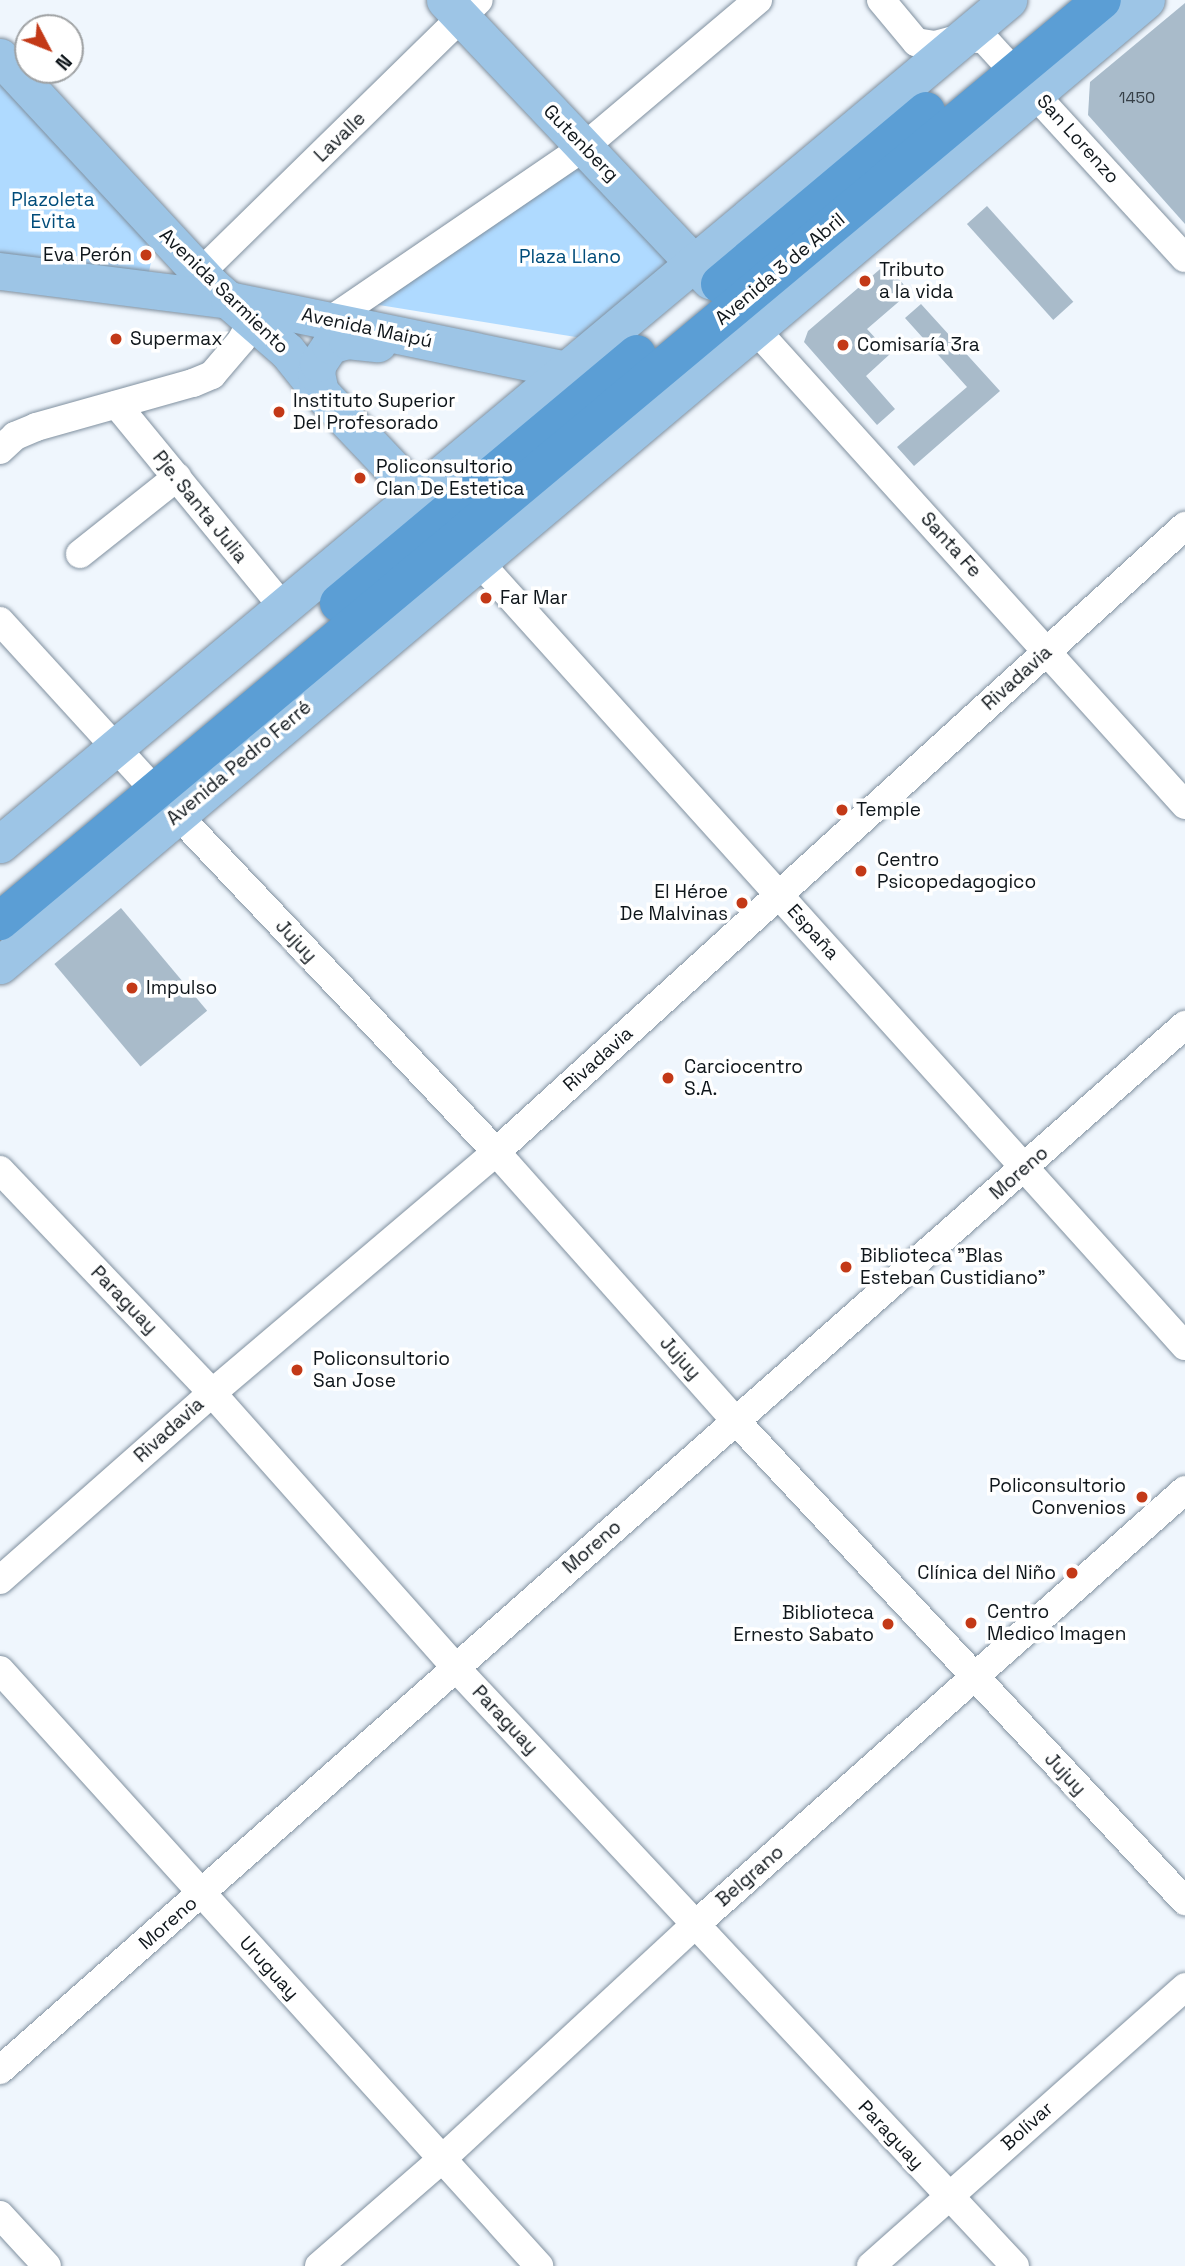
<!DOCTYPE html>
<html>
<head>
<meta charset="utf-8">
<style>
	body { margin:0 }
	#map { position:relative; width:1185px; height:2266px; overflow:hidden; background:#eff6fd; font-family:"Space Grotesk",sans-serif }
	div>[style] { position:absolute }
	.green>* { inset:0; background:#afdaff }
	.building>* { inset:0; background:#a9bbca; transform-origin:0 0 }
	.roads { filter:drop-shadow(0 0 2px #80909f) drop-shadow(0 0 2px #80909f) }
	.minor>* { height:28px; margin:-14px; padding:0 14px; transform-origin:14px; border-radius:14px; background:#fff }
	.major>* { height:37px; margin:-18.5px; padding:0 18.5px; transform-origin:18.5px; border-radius:18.5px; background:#9dc5e6 }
	.highway>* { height:38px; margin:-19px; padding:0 19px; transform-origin:19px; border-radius:19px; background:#5b9ed5 }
	.dots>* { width:19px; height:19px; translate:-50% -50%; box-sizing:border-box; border:4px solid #fff; border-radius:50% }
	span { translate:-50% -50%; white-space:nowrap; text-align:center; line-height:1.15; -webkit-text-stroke:7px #fff; paint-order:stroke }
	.number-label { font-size:16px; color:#363f47 }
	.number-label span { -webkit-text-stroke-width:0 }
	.street-label { font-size:19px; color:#0f161b }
	.park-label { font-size:19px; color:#004c7a }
	.poi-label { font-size:19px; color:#0f161b }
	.right { translate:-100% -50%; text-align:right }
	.left { translate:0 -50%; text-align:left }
	.north { position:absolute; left:14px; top:14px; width:70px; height:70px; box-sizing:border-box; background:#fff; border:2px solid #9fa2a4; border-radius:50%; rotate:132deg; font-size:19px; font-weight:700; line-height:28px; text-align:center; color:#0f161b }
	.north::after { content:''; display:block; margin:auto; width:24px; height:32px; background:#c33917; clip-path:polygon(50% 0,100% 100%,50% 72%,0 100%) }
</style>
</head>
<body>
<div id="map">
	<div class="green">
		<i style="clip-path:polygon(0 71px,144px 237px,152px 257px,149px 272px,0 259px)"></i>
		<i style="clip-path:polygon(583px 159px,678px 260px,588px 339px,373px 304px)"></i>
	</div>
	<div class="building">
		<i style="clip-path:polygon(1185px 3px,1185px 224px,1088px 115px,1090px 82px)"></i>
		<i style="left:987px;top:206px;width:129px;height:27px;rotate:48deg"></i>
		<i style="clip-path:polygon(886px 264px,910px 292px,867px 329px,890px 354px,866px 376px,895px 409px,877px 425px,804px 342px,808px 331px)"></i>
		<i style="clip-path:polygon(921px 304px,1000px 391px,914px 466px,897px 447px,967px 387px,905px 318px)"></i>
		<i style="left:121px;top:908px;width:134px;height:87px;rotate:50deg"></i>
	</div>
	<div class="roads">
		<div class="minor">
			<i style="left:881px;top:0;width:55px;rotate:50.2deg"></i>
			<i style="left:916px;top:42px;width:19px;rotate:9deg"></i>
			<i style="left:935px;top:45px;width:28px;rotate:-15deg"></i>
			<i style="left:962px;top:38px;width:22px;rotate:3deg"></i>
			<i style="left:984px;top:39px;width:297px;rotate:47.5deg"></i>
			<i style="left:200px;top:273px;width:390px;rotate:-44.4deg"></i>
			<i style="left:329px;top:321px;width:309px;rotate:-34.3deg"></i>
			<i style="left:584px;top:147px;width:228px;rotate:-40.2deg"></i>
			<i style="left:756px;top:330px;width:640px;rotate:47.91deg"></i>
			<i style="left:117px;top:405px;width:263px;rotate:50.6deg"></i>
			<i style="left:0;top:450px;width:21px;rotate:-43deg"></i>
			<i style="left:15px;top:436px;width:23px;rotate:-23deg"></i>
			<i style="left:36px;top:427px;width:163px;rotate:-15.7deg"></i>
			<i style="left:193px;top:383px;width:21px;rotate:-23deg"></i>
			<i style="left:212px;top:375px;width:45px;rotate:-49.5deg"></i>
			<i style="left:241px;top:341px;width:40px;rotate:-62deg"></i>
			<i style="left:80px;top:554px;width:124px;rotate:-38.4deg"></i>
			<i style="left:479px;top:562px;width:1055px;rotate:48deg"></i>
			<i style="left:0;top:621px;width:230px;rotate:47.6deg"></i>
			<i style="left:155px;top:791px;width:497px;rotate:46.6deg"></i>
			<i style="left:496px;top:1152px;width:359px;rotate:48.3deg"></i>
			<i style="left:735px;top:1420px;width:659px;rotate:46.91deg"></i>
			<i style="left:0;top:1170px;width:308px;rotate:46.4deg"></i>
			<i style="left:212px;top:1393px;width:366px;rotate:48.4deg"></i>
			<i style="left:455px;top:1667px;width:820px;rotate:46.93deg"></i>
			<i style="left:0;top:1580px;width:283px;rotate:-41.4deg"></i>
			<i style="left:212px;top:1393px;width:372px;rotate:-40.3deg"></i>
			<i style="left:496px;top:1152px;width:931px;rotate:-42.26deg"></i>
			<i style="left:0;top:1670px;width:804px;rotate:47.87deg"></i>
			<i style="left:0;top:2070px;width:1580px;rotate:-41.41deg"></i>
			<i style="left:0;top:2215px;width:69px;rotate:47.3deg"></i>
			<i style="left:319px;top:2266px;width:163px;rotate:-41deg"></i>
			<i style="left:442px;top:2159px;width:345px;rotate:-42.8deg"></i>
			<i style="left:695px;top:1925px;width:655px;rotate:-41.6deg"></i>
			<i style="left:871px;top:2266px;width:420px;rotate:-41.6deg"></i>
		</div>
		<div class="major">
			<i style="left:445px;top:0;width:386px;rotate:46.6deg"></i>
			<i style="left:0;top:57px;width:311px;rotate:47.2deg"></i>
			<i style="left:211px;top:285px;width:101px;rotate:41deg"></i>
			<i style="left:287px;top:351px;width:53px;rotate:51.2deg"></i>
			<i style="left:320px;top:392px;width:166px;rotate:46.5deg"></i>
			<i style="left:0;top:271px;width:231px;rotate:7.2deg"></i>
			<i style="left:229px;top:300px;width:344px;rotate:11.7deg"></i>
			<i style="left:320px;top:392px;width:19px;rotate:-102deg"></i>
			<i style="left:316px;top:373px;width:10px;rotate:-79deg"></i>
			<i style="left:318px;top:363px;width:22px;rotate:-56deg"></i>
			<i style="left:330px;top:345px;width:18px;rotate:-16deg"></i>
			<i style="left:347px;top:340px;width:31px;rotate:6deg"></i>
			<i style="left:0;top:844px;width:1315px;rotate:-39.94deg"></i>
			<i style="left:0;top:965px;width:1498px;rotate:-40.1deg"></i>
		</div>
		<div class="highway">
			<i style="left:720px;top:284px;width:269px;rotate:-40deg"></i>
			<i style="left:339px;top:603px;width:388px;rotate:-39.9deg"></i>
			<i style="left:0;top:921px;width:1436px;rotate:-39.89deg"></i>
		</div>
	</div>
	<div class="dots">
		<i style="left:146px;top:255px;background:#c33917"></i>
		<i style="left:865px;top:281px;background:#c33917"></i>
		<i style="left:116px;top:339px;background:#c33917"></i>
		<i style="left:843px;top:345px;background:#c33917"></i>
		<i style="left:279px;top:412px;background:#c33917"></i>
		<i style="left:360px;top:478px;background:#c33917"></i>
		<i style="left:486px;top:598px;background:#c33917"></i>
		<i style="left:842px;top:810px;background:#c33917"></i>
		<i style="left:861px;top:871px;background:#c33917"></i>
		<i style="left:742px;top:903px;background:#c33917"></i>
		<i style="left:132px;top:988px;background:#c33917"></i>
		<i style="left:668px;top:1078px;background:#c33917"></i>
		<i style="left:846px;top:1267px;background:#c33917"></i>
		<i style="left:297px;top:1370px;background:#c33917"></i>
		<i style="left:1142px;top:1497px;background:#c33917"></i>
		<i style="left:1072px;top:1573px;background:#c33917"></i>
		<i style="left:971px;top:1623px;background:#c33917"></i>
		<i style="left:888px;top:1624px;background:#c33917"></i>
	</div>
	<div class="number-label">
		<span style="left:1137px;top:98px">1450</span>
	</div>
	<div class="street-label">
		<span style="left:340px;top:137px;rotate:-44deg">Lavalle</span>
		<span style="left:1078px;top:139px;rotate:48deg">San Lorenzo</span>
		<span style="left:581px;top:143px;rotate:46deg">Gutenberg</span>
		<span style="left:780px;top:269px;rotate:-40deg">Avenida 3 de Abril</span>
		<span style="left:224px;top:291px;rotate:44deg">Avenida Sarmiento</span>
		<span style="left:367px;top:328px;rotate:12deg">Avenida Maipú</span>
		<span style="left:200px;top:507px;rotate:51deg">Pje. Santa Julia</span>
		<span style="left:951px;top:545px;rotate:48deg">Santa Fe</span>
		<span style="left:1017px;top:678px;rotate:-42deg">Rivadavia</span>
		<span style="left:239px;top:763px;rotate:-40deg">Avenida Pedro Ferré</span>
		<span style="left:813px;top:932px;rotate:48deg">España</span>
		<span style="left:296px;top:941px;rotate:47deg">Jujuy</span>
		<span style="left:598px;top:1059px;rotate:-42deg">Rivadavia</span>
		<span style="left:1019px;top:1173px;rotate:-41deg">Moreno</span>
		<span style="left:124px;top:1300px;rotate:46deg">Paraguay</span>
		<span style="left:680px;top:1358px;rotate:48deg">Jujuy</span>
		<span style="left:169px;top:1430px;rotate:-42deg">Rivadavia</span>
		<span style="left:592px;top:1547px;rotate:-41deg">Moreno</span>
		<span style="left:505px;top:1720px;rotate:47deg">Paraguay</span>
		<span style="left:1065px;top:1774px;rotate:47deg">Jujuy</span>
		<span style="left:750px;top:1876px;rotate:-41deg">Belgrano</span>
		<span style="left:168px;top:1923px;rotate:-41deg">Moreno</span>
		<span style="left:269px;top:1968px;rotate:48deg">Uruguay</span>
		<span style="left:1027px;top:2126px;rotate:-42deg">Bolívar</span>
		<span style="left:891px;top:2135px;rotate:47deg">Paraguay</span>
	</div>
	<div class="park-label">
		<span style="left:53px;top:211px">Plazoleta<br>Evita</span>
		<span style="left:570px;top:257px">Plaza Llano</span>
	</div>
	<div class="poi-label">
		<span class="right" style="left:132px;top:255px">Eva Perón</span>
		<span class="left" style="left:879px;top:281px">Tributo<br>a la vida</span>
		<span class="left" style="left:130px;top:339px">Supermax</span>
		<span class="left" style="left:857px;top:345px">Comisaría 3ra</span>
		<span class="left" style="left:293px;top:412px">Instituto Superior<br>Del Profesorado</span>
		<span class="left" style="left:376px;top:478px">Policonsultorio<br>Clan De Estetica</span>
		<span class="left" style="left:500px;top:598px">Far Mar</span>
		<span class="left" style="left:856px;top:810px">Temple</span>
		<span class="left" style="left:877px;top:871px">Centro<br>Psicopedagogico</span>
		<span class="right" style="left:728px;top:903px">El Héroe<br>De Malvinas</span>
		<span class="left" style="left:146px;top:988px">Impulso</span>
		<span class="left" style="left:684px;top:1078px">Carciocentro<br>S.A.</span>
		<span class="left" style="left:860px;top:1267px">Biblioteca "Blas<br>Esteban Custidiano"</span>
		<span class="left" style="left:313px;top:1370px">Policonsultorio<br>San Jose</span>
		<span class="right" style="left:1126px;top:1497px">Policonsultorio<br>Convenios</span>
		<span class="right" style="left:1056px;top:1573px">Clínica del Niño</span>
		<span class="left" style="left:987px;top:1623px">Centro<br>Medico Imagen</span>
		<span class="right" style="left:874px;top:1624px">Biblioteca<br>Ernesto Sabato</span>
	</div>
	<div class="north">N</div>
</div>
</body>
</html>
